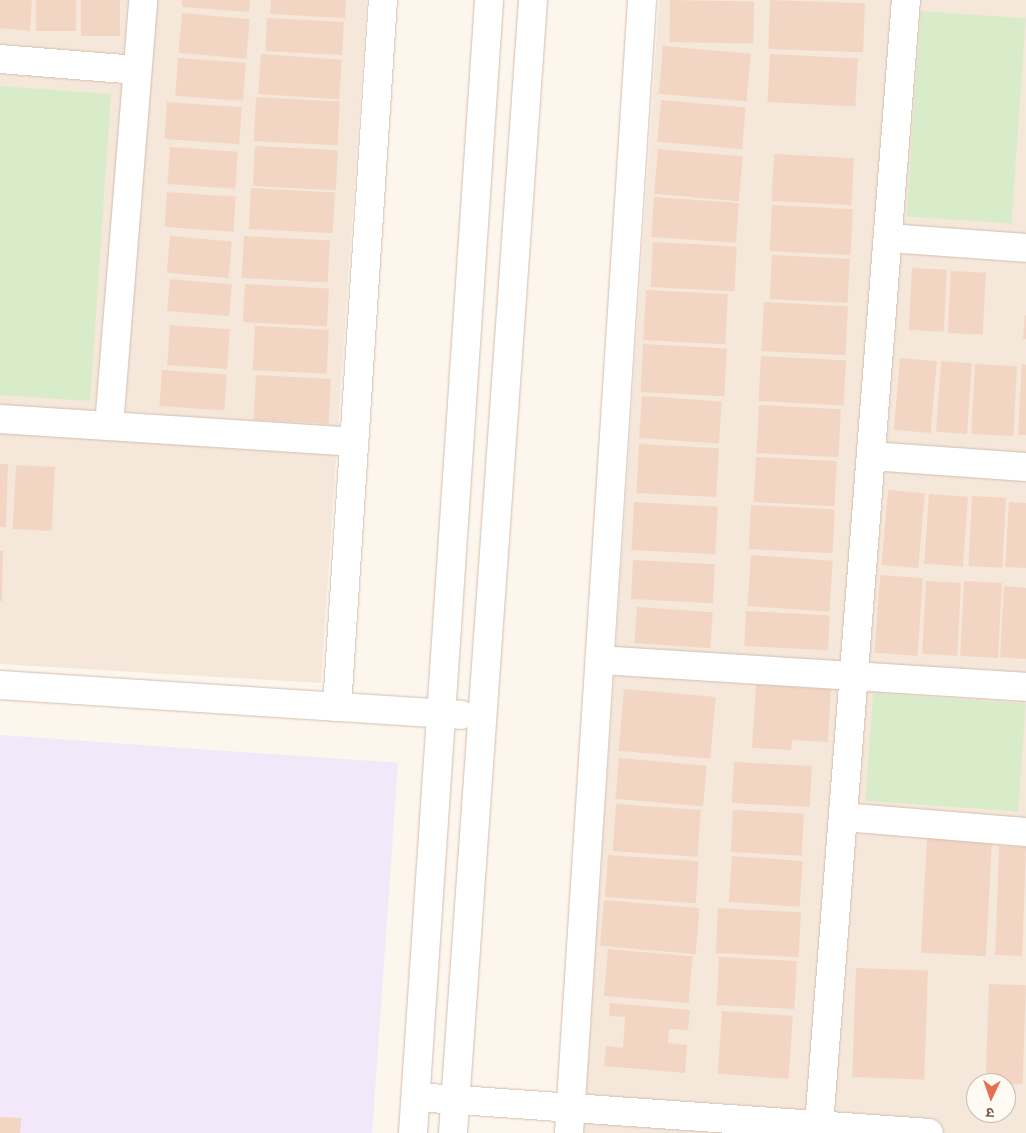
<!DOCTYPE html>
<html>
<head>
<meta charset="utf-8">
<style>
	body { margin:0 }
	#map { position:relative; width:1026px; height:1133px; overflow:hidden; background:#fdf6ec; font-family:"Alegreya Sans","Noto Sans Devanagari",sans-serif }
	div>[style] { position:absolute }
	.residential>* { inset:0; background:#f5e8da }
	.education>* { inset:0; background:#f3e8fa; transform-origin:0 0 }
	.green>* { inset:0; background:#d8ecc9; transform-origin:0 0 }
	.building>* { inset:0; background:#f3d5c3; transform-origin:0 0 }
	.roads { filter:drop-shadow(0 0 1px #d1beb0) drop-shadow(0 0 1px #d1beb0) }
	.minor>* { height:28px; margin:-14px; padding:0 14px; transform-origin:14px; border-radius:14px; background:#fff }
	span { translate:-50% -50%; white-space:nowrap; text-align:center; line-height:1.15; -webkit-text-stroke:4px #fffaf3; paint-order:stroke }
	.north { position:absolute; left:966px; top:1073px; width:50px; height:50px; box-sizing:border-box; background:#fffaf3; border:1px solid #cabbb1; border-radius:50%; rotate:183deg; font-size:14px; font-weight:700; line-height:20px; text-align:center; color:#7a5c4d }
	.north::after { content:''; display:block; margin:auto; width:18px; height:22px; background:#e76f51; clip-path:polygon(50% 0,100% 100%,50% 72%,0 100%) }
</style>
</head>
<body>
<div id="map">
	<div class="residential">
		<i style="clip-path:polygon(0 0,367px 0,321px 683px,0 664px)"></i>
		<i style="clip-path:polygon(evenodd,659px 0,1026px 0,1026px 1133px,583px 1133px,659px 0,976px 1083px,1006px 1083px,1006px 1113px,976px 1113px,976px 1083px)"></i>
	</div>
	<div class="education">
		<i style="left:0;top:735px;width:399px;height:398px;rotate:4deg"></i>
	</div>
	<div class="green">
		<i style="left:921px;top:11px;width:105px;height:206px;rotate:4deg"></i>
		<i style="clip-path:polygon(0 86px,111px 94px,90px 401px,0 395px)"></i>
		<i style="left:873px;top:693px;width:153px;height:108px;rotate:4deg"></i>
	</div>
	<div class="building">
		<i style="clip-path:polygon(0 0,32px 0,30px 31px,0 28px)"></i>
		<i style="left:36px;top:0;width:40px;height:31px"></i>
		<i style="left:81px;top:0;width:39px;height:36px"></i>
		<i style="clip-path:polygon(182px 0,250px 0,249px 12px,182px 7px)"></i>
		<i style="clip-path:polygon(271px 0,346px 0,345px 18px,270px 14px)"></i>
		<i style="left:670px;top:0;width:84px;height:42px;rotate:1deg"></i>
		<i style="left:770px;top:0;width:95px;height:49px;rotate:2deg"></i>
		<i style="left:182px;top:13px;width:68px;height:40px;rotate:5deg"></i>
		<i style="left:267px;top:18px;width:77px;height:33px;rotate:3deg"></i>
		<i style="left:663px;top:46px;width:88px;height:48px;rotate:5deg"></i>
		<i style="left:261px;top:54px;width:81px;height:40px;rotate:4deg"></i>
		<i style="left:770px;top:54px;width:88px;height:48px;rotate:3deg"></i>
		<i style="left:178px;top:58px;width:68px;height:38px;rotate:4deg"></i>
		<i style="left:256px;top:97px;width:84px;height:44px;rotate:3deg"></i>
		<i style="left:661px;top:100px;width:85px;height:42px;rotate:5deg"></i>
		<i style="left:167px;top:102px;width:75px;height:37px;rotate:4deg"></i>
		<i style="left:255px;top:146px;width:83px;height:40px;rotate:3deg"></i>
		<i style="left:170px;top:147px;width:68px;height:37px;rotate:4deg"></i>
		<i style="left:658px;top:149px;width:85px;height:45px;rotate:5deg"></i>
		<i style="left:774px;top:154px;width:80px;height:47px;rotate:3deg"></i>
		<i style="left:251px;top:188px;width:84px;height:41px;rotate:3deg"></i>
		<i style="left:167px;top:192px;width:69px;height:35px;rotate:4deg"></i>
		<i style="left:654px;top:197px;width:85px;height:40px;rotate:4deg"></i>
		<i style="left:772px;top:205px;width:81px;height:46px;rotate:3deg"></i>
		<i style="left:170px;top:236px;width:62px;height:37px;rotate:5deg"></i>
		<i style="left:244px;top:236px;width:86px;height:42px;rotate:3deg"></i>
		<i style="left:653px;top:242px;width:84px;height:45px;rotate:3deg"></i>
		<i style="left:772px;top:255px;width:78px;height:44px;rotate:3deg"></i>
		<i style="left:912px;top:268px;width:35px;height:62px;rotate:3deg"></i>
		<i style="left:951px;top:271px;width:35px;height:62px;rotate:3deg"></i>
		<i style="left:170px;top:279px;width:62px;height:32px;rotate:5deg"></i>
		<i style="left:245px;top:284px;width:84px;height:38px;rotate:3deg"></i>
		<i style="left:646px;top:290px;width:82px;height:50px;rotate:3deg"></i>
		<i style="left:764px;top:302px;width:84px;height:49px;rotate:3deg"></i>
		<i style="clip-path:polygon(1025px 315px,1026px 315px,1026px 339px,1023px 339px)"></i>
		<i style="left:170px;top:325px;width:60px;height:40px;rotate:4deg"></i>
		<i style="left:255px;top:326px;width:74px;height:44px;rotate:3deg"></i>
		<i style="left:643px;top:344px;width:84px;height:48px;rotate:3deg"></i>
		<i style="left:761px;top:356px;width:85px;height:45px;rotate:3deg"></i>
		<i style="left:900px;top:358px;width:37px;height:72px;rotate:5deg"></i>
		<i style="left:941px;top:361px;width:31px;height:71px;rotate:4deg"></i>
		<i style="left:975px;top:364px;width:42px;height:70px;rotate:3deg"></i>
		<i style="clip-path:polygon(1022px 364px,1026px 365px,1026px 435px,1018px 435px)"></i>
		<i style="left:162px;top:370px;width:65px;height:36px;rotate:4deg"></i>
		<i style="left:256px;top:375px;width:75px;height:45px;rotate:3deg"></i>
		<i style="left:642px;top:396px;width:80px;height:42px;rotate:4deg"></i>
		<i style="left:759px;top:405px;width:82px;height:48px;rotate:3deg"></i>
		<i style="left:639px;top:444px;width:80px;height:49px;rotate:3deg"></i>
		<i style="left:756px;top:457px;width:81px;height:45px;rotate:3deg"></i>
		<i style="clip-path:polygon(0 464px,8px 464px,6px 527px,0 527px)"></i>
		<i style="left:16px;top:465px;width:39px;height:64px;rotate:3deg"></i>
		<i style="left:888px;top:490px;width:37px;height:75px;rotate:5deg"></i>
		<i style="left:929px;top:494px;width:39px;height:70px;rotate:4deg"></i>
		<i style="left:972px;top:496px;width:34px;height:70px;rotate:3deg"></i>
		<i style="left:634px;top:502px;width:84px;height:48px;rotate:3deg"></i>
		<i style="clip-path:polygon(1009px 502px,1026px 503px,1026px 568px,1005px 567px)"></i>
		<i style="left:751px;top:505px;width:84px;height:44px;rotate:3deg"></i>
		<i style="clip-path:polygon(0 551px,3px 551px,2px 601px,0 601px)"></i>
		<i style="left:751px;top:555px;width:82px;height:51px;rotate:4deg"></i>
		<i style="left:633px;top:560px;width:82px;height:39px;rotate:3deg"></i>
		<i style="left:880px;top:575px;width:43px;height:78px;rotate:4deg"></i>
		<i style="left:926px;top:581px;width:35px;height:73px;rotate:3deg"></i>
		<i style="left:964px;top:581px;width:38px;height:75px;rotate:3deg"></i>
		<i style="clip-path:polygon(1004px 586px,1026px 588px,1026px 659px,1000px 657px)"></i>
		<i style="left:637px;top:607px;width:76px;height:36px;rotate:4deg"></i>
		<i style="left:746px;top:611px;width:84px;height:35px;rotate:3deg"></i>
		<i style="clip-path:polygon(756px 685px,831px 689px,828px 742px,792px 740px,791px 750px,752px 748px)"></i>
		<i style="left:624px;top:689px;width:92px;height:62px;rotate:5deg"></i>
		<i style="left:619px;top:758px;width:88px;height:41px;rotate:5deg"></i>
		<i style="left:734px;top:762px;width:78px;height:41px;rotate:3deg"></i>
		<i style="left:616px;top:804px;width:85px;height:47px;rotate:4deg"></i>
		<i style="left:733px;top:810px;width:71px;height:42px;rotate:3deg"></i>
		<i style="left:927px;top:838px;width:65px;height:115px;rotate:3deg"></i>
		<i style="left:999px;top:846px;width:27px;height:109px;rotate:2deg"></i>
		<i style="left:608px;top:855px;width:91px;height:42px;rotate:4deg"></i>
		<i style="left:732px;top:856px;width:71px;height:46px;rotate:4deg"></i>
		<i style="left:604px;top:900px;width:96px;height:46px;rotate:5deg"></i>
		<i style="left:718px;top:908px;width:83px;height:45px;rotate:3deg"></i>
		<i style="left:608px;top:949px;width:85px;height:47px;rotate:5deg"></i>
		<i style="left:719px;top:957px;width:78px;height:48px;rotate:3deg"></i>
		<i style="left:856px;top:968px;width:72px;height:109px;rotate:2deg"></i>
		<i style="left:989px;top:984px;width:37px;height:99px;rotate:2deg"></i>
		<i style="clip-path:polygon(610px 1003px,690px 1010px,688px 1030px,669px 1029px,668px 1043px,687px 1045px,685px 1073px,604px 1066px,606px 1046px,623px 1048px,625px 1017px,609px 1016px)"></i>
		<i style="left:722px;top:1011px;width:71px;height:63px;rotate:4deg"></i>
		<i style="left:0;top:1117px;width:21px;height:16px;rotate:3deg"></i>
	</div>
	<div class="roads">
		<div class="minor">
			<i style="left:0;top:59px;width:137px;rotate:4.6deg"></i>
			<i style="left:888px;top:238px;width:138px;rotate:4.1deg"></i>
			<i style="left:0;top:419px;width:355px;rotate:3.7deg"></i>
			<i style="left:109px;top:426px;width:427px;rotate:-85.4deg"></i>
			<i style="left:871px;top:456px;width:155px;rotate:4.1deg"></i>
			<i style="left:600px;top:660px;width:427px;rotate:3.6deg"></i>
			<i style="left:0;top:685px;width:462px;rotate:3.7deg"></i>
			<i style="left:337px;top:707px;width:708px;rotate:-86.28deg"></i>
			<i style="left:843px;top:817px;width:184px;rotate:4.7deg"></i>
			<i style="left:416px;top:1097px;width:514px;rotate:4.01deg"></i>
			<i style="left:819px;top:1125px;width:1128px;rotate:-85.58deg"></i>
			<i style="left:413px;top:1133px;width:1136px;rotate:-86.16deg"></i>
			<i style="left:453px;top:1133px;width:1136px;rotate:-85.96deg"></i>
			<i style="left:569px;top:1133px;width:1135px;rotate:-86.31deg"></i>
		</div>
	</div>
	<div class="north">उ</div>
</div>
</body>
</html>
